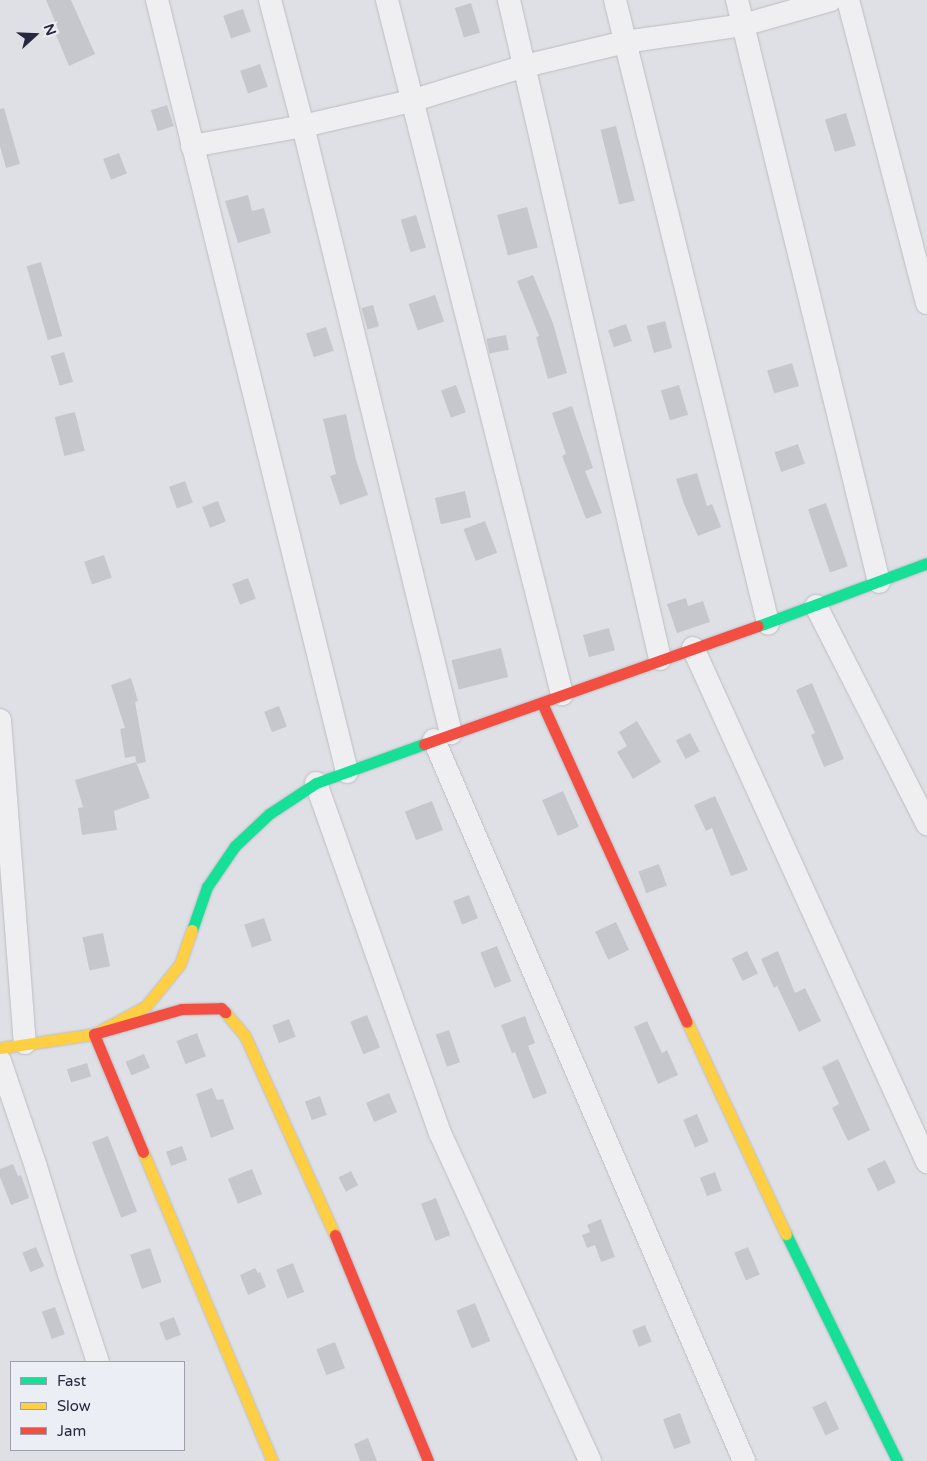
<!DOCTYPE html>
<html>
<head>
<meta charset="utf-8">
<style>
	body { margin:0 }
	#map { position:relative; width:927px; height:1461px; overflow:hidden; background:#dfe0e5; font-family:"Varela Round",sans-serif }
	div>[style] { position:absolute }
	.building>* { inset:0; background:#c6c7cd; transform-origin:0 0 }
	.roads { filter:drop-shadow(0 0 1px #bcbdc2) drop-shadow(0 0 1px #bcbdc2) }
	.street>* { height:22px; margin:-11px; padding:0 11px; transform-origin:11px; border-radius:11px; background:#efeff2 }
	.fast>* { height:11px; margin:-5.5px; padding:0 5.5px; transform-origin:5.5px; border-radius:5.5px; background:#16e098 }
	.slow>* { height:11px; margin:-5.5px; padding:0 5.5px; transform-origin:5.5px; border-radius:5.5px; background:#ffcf43 }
	.jam>* { height:11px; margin:-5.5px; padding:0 5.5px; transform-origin:5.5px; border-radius:5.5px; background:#f24e42 }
	span { translate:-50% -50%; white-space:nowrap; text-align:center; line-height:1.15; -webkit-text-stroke:4.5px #eceef5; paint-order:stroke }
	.legend { position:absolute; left:10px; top:1361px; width:175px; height:90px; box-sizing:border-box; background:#eceef5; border:1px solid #9d9fac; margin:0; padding:6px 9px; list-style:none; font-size:15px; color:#26293e }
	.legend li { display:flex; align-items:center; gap:10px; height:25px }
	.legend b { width:25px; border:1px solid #9d9fac }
	.north { position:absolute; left:10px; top:10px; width:50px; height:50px; -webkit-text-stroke:4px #eceef5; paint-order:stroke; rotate:70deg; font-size:14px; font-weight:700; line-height:20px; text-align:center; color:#26293e }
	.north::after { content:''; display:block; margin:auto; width:18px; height:22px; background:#26293e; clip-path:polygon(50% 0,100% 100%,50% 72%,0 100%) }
</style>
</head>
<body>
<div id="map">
	<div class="building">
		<i style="clip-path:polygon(46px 0,71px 0,95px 54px,69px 66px,56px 35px,60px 33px)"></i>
		<i style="left:471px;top:3px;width:31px;height:17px;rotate:73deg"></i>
		<i style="left:243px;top:9px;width:24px;height:21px;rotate:71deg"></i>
		<i style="left:260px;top:64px;width:24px;height:21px;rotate:71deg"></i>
		<i style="left:167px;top:105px;width:22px;height:17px;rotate:72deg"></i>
		<i style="clip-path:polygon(4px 108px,20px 164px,6px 168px,0 146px,0 109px)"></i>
		<i style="left:846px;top:113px;width:34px;height:22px;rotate:73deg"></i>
		<i style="left:616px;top:126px;width:77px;height:16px;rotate:76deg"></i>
		<i style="left:119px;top:153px;width:22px;height:17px;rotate:69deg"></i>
		<i style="clip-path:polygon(248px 195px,252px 211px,264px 208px,271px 233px,238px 243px,225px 201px)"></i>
		<i style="left:527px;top:207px;width:42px;height:31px;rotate:75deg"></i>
		<i style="left:416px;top:215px;width:34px;height:16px;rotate:73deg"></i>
		<i style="left:41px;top:262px;width:77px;height:15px;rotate:74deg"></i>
		<i style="clip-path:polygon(533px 275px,553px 323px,567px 373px,548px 379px,536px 337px,539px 336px,517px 281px)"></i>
		<i style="left:435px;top:295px;width:28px;height:28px;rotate:71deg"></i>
		<i style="left:373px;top:305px;width:22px;height:12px;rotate:74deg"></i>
		<i style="left:665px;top:321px;width:28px;height:19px;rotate:75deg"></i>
		<i style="left:626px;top:324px;width:18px;height:19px;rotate:71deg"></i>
		<i style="left:326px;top:327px;width:25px;height:21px;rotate:72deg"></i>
		<i style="left:506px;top:335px;width:15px;height:20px;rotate:79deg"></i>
		<i style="left:64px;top:352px;width:31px;height:14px;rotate:73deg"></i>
		<i style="left:792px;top:363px;width:24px;height:26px;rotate:73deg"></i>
		<i style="left:456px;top:385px;width:29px;height:16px;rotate:70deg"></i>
		<i style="left:679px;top:385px;width:31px;height:19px;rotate:73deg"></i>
		<i style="clip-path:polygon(572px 406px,593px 468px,585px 471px,602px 513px,586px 519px,562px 456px,566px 454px,552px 413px)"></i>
		<i style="left:75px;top:412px;width:40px;height:21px;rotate:76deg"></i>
		<i style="clip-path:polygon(346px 414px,356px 460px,368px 495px,340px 505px,330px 476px,336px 474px,323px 419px)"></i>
		<i style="left:798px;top:444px;width:21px;height:25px;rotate:71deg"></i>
		<i style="clip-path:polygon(697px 473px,707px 506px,712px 504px,721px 527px,698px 536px,684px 504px,676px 479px)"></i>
		<i style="left:185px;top:481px;width:23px;height:17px;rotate:70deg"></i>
		<i style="left:465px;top:491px;width:27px;height:31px;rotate:77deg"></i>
		<i style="left:218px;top:501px;width:22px;height:17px;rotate:69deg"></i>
		<i style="left:826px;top:503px;width:67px;height:19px;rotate:71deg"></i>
		<i style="left:485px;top:521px;width:34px;height:23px;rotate:69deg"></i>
		<i style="left:104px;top:555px;width:24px;height:21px;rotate:71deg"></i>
		<i style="left:248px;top:578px;width:22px;height:17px;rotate:69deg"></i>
		<i style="clip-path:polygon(686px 598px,688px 606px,703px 601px,710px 622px,677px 633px,667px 604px)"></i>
		<i style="left:609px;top:628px;width:23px;height:27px;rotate:75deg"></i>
		<i style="left:501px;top:648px;width:30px;height:51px;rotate:76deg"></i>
		<i style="clip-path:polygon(131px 678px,138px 701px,135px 702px,146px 762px,137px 764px,135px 756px,125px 758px,120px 729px,125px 728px,111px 685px)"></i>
		<i style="clip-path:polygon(812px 683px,844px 759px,824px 767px,811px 735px,815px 733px,796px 690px)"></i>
		<i style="left:279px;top:706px;width:22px;height:16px;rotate:69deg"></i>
		<i style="clip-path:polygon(637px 721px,661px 762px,633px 779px,617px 752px,627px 746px,619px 732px)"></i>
		<i style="left:690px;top:733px;width:21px;height:16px;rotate:62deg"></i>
		<i style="clip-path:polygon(136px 762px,150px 798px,114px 811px,117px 830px,82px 835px,78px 808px,83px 807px,75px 780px)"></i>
		<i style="left:563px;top:791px;width:39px;height:23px;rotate:66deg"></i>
		<i style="clip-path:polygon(715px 796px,748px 870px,731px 876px,712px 828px,706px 831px,694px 805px)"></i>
		<i style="left:432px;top:801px;width:31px;height:29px;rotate:69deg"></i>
		<i style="left:659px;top:864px;width:23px;height:22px;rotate:70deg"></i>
		<i style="left:469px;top:895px;width:25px;height:17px;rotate:69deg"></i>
		<i style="left:264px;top:918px;width:24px;height:21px;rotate:71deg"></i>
		<i style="left:616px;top:922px;width:31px;height:23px;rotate:65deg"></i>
		<i style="left:103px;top:933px;width:34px;height:21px;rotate:78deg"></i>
		<i style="left:497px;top:946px;width:38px;height:18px;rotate:68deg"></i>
		<i style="left:747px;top:951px;width:25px;height:17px;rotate:64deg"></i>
		<i style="clip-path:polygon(778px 951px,795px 993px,805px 988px,821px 1021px,799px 1032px,777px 986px,774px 988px,761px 959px)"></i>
		<i style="left:367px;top:1015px;width:35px;height:18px;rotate:68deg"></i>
		<i style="clip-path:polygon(525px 1016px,535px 1043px,528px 1046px,547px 1093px,533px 1099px,515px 1052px,512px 1053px,501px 1025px)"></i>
		<i style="left:289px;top:1019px;width:19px;height:18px;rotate:69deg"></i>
		<i style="clip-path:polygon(647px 1021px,662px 1053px,667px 1050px,678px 1075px,658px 1084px,634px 1027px)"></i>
		<i style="left:449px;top:1030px;width:34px;height:14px;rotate:71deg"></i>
		<i style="left:197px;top:1033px;width:25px;height:22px;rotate:69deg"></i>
		<i style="left:144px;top:1054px;width:15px;height:20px;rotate:67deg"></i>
		<i style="clip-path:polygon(838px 1059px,870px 1130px,848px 1141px,832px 1108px,839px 1104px,822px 1067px)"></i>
		<i style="left:87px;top:1063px;width:14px;height:21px;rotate:73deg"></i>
		<i style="clip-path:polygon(212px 1088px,217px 1100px,223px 1099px,234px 1129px,211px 1138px,196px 1094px)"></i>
		<i style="left:389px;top:1093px;width:21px;height:25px;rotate:67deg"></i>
		<i style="left:320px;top:1096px;width:20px;height:16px;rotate:70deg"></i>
		<i style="left:697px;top:1114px;width:30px;height:15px;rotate:67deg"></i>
		<i style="left:108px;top:1136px;width:81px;height:17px;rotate:69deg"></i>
		<i style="left:182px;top:1146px;width:15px;height:17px;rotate:70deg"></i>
		<i style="left:885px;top:1160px;width:25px;height:20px;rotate:64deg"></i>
		<i style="clip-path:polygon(13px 1164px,18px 1176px,21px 1175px,29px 1198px,11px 1205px,0 1177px,0 1169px)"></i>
		<i style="left:252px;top:1169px;width:27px;height:26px;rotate:68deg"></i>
		<i style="left:351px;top:1171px;width:16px;height:14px;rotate:63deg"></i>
		<i style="left:715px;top:1172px;width:20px;height:16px;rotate:70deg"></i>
		<i style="left:436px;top:1198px;width:40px;height:16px;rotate:69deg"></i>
		<i style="clip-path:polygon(601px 1219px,615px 1257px,601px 1262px,595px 1245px,587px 1248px,582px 1235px,590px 1232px,587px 1225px)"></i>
		<i style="left:36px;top:1247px;width:21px;height:15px;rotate:67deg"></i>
		<i style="left:748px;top:1247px;width:30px;height:15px;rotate:67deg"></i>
		<i style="left:150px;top:1248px;width:36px;height:21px;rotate:71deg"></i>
		<i style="left:293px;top:1263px;width:31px;height:18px;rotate:69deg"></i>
		<i style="clip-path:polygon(255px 1268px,258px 1273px,260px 1272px,266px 1287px,248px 1295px,240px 1275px)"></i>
		<i style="left:475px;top:1303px;width:41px;height:20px;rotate:68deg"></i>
		<i style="left:55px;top:1307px;width:29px;height:14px;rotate:70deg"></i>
		<i style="left:174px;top:1317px;width:19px;height:16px;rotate:69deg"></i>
		<i style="left:645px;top:1325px;width:18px;height:14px;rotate:68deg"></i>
		<i style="left:335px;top:1342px;width:28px;height:20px;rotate:69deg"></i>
		<i style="left:826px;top:1401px;width:31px;height:15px;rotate:65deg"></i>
		<i style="left:680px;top:1413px;width:32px;height:18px;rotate:70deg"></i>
		<i style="clip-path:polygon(368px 1438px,377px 1461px,360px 1461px,354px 1444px)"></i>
	</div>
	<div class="roads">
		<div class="street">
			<i style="left:157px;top:0;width:795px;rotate:76.17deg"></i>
			<i style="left:270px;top:0;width:130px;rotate:75.3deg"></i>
			<i style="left:303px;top:126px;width:625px;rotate:76.3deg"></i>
			<i style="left:387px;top:0;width:716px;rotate:75.85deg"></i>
			<i style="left:509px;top:0;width:676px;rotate:77.09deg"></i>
			<i style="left:615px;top:0;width:642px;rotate:76.2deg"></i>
			<i style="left:737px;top:0;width:599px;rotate:76.29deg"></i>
			<i style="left:848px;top:0;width:313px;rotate:75.4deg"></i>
			<i style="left:192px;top:146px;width:113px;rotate:-10.2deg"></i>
			<i style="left:303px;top:126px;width:111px;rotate:-13deg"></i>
			<i style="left:411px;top:101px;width:119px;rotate:-17.1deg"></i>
			<i style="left:525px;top:66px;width:103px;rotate:-13.5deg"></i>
			<i style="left:625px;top:42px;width:119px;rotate:-8.2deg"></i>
			<i style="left:743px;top:25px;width:91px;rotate:-15.9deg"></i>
			<i style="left:816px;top:606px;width:245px;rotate:63deg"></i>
			<i style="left:693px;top:648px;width:565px;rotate:65.52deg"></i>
			<i style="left:0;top:720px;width:324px;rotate:85.6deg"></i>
			<i style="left:434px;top:740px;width:785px;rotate:66.73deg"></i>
			<i style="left:316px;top:783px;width:371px;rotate:70.5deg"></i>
			<i style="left:440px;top:1133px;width:361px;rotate:65.4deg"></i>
			<i style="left:0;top:1061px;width:112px;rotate:71.2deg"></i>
			<i style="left:36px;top:1167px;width:112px;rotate:72.9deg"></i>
			<i style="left:69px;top:1274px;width:93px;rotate:71.8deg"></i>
		</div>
		<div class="fast">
			<i style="left:758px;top:626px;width:180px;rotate:-20.4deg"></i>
			<i style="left:192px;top:930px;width:46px;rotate:-70.8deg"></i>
			<i style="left:207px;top:887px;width:50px;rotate:-55.7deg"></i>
			<i style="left:235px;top:846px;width:47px;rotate:-43.3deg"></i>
			<i style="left:269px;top:814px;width:56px;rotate:-33.4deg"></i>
			<i style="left:316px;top:783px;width:115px;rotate:-19.9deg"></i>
			<i style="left:786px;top:1234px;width:253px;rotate:63.9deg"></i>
		</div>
		<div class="slow">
			<i style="left:225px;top:1012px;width:31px;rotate:50deg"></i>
			<i style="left:245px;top:1036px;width:218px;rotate:65.7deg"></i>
			<i style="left:687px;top:1022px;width:234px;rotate:65deg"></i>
			<i style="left:0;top:1048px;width:95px;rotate:-8.5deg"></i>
			<i style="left:94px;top:1034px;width:59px;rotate:-28.3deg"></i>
			<i style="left:146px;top:1006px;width:54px;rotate:-51deg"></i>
			<i style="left:180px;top:964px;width:36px;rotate:-71deg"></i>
			<i style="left:143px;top:1152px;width:335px;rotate:67.3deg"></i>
		</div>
		<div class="jam">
			<i style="left:542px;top:703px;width:350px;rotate:65.6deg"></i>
			<i style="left:424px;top:744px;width:354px;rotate:-19.5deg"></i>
			<i style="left:143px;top:1152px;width:128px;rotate:-112.6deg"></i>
			<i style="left:94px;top:1034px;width:91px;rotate:-15.9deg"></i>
			<i style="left:182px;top:1009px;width:39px;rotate:-1deg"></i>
			<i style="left:221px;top:1008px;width:6px;rotate:45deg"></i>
			<i style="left:335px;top:1235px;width:244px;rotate:67.6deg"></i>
		</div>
	</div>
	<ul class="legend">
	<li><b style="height:6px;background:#16e098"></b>Fast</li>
	<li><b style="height:6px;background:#ffcf43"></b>Slow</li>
	<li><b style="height:6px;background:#f24e42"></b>Jam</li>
	</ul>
	<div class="north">N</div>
</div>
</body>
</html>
